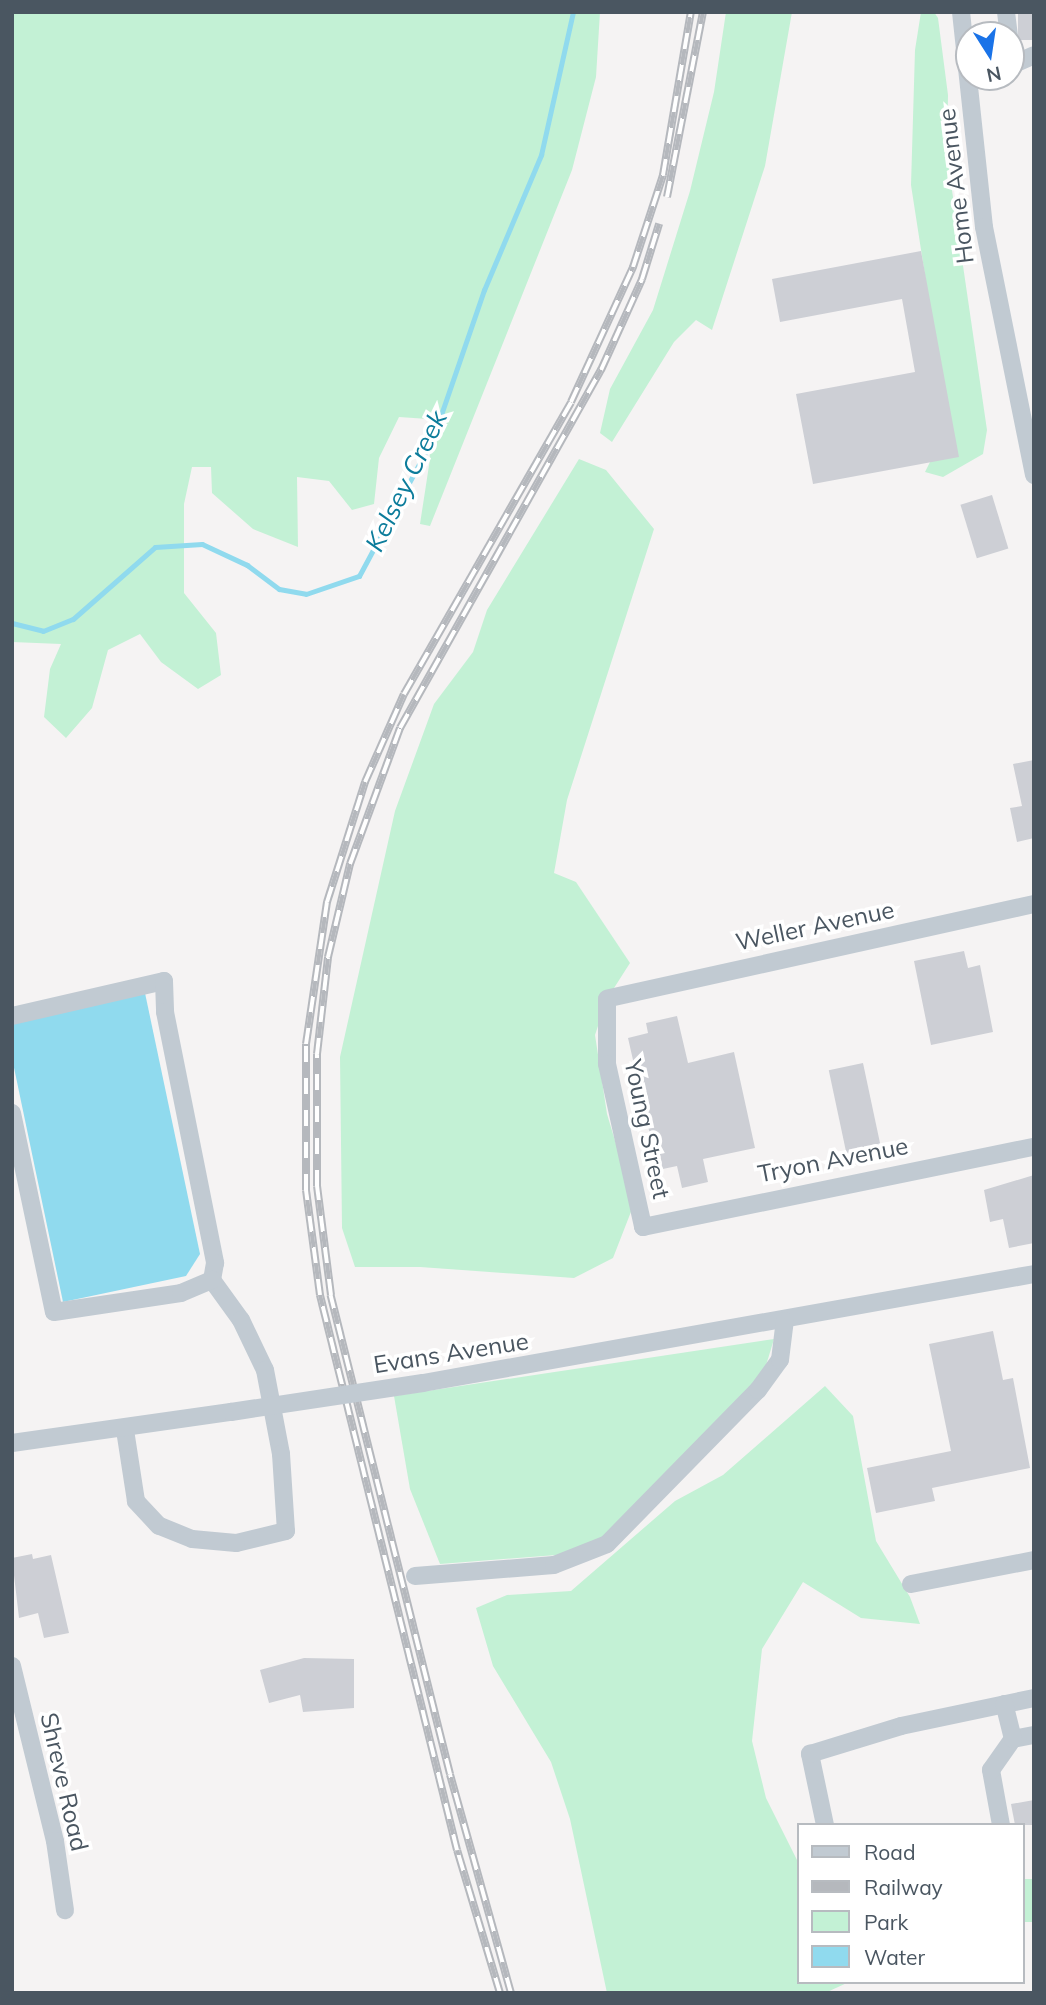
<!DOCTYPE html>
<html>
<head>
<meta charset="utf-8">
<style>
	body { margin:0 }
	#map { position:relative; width:1046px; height:2005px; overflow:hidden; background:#f5f3f3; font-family:Mulish,sans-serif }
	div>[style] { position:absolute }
	.green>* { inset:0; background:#c3f1d5; transform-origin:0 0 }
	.water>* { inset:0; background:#90daee }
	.stream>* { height:5px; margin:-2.5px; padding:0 2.5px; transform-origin:2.5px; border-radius:2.5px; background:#90daee }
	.building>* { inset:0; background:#cdcfd5; transform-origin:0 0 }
	.minor>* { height:18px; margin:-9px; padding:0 9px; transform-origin:9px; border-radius:9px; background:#c1cad2 }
	.rail>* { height:8px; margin-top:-4px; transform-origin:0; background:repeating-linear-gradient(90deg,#fff 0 16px,#b5b8bd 0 32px); box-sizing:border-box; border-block:2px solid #b5b8bd }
	.minor-bridge>* { height:18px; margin:-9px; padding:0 9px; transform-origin:9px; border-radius:9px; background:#c1cad2 }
	span { translate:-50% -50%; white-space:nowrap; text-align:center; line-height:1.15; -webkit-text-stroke:7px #fff; paint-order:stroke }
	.street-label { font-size:24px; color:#4a5661 }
	.water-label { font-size:26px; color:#0c7c9b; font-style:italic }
	.frame { position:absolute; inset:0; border:14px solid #4a5661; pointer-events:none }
	.legend { position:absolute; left:797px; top:1823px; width:228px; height:161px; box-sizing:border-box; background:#fff; border:2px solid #b7bbc0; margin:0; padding:9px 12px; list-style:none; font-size:21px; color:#4a5661 }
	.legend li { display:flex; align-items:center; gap:14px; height:35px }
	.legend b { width:35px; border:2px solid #b7bbc0 }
	.north { position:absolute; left:955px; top:21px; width:70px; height:70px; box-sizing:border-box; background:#fff; border:2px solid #b7bbc0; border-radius:50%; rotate:168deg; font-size:19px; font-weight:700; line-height:28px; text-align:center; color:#4a5661 }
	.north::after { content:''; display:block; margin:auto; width:24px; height:32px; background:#1a73e8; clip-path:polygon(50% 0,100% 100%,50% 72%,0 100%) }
</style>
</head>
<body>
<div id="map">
	<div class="green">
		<i style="clip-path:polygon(12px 12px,600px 12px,596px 77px,572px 170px,430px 526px,420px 524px,430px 459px,428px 419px,399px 417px,379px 458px,374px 504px,352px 510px,329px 481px,297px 477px,298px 547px,253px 529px,212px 493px,211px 467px,192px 467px,184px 504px,184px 593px,216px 633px,221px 675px,198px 689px,161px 662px,140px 634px,108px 650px,92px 708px,66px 738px,44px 717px,50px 669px,61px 644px,12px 642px)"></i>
		<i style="clip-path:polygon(726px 12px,792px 12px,765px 166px,712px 330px,696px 320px,674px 342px,612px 442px,600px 433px,610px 389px,653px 310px,690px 191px,714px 92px)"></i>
		<i style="clip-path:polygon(921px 12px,934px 12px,938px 18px,948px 95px,947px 156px,987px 430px,983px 454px,943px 477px,925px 472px,939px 444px,926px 282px,911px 185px,915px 50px)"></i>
		<i style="clip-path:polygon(579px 459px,606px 470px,654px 529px,567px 800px,554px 873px,576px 882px,630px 963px,607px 999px,595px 1035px,607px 1114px,634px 1204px,613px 1258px,574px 1278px,420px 1267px,355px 1267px,342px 1228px,340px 1057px,395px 811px,434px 704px,473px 652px,487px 610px)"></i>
		<i style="clip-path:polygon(774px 1339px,764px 1372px,624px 1524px,582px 1553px,440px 1564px,410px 1489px,394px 1396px)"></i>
		<i style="clip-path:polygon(825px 1386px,853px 1416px,876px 1541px,910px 1597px,920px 1624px,861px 1618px,803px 1582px,762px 1649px,752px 1741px,766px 1798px,799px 1864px,799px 1982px,849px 1982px,825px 1993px,607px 1993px,570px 1819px,551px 1762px,493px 1666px,476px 1608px,507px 1595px,571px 1591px,675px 1501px,723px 1475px)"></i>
		<i style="left:1034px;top:1879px;width:43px;height:11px;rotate:90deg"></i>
	</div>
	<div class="water">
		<i style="clip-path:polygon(145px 993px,200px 1254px,186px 1276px,63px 1302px,12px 1058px,12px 1022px)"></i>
	</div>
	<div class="stream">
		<i style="left:12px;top:623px;width:32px;rotate:14deg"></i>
		<i style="left:43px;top:631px;width:32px;rotate:-22deg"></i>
		<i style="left:73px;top:619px;width:109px;rotate:-41.3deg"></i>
		<i style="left:155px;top:547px;width:47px;rotate:-3.7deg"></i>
		<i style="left:202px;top:544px;width:50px;rotate:25deg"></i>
		<i style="left:247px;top:565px;width:40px;rotate:37deg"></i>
		<i style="left:279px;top:589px;width:27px;rotate:10deg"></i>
		<i style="left:306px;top:594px;width:56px;rotate:-18.8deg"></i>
		<i style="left:359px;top:576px;width:157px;rotate:-61.8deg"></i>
		<i style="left:433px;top:438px;width:157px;rotate:-71deg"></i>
		<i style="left:484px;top:290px;width:147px;rotate:-67.1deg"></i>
		<i style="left:541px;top:155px;width:147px;rotate:-77.4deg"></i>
	</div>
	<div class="building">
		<i style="left:1018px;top:12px;width:16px;height:28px"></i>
		<i style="clip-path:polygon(921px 251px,959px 457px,813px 484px,796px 394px,915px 372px,902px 299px,780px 322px,772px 279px)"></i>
		<i style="left:992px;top:495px;width:56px;height:33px;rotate:73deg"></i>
		<i style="clip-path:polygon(1034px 760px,1034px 838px,1017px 842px,1010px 808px,1022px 806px,1013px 764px)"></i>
		<i style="clip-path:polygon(964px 951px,968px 968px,980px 965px,993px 1032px,931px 1045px,914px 961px)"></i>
		<i style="clip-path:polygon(677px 1016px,688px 1063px,734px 1052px,755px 1148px,703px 1159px,708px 1182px,682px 1188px,677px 1166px,658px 1170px,628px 1038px,648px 1033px,646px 1023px)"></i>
		<i style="left:863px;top:1063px;width:94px;height:35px;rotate:78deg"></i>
		<i style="clip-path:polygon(1034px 1175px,1034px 1243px,1009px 1248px,1003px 1219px,990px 1222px,984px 1190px)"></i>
		<i style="clip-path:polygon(993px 1331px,1003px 1380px,1013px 1378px,1030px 1468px,932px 1488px,935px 1501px,876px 1513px,867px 1468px,951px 1451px,929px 1344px)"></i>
		<i style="clip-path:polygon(32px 1554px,33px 1559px,51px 1555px,69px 1633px,44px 1638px,38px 1613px,19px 1618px,12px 1558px)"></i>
		<i style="clip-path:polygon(304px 1658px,354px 1659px,354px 1708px,303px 1712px,300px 1695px,269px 1703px,260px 1670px)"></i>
		<i style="clip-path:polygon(1034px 1800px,1034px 1825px,1015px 1825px,1011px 1804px)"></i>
	</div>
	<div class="minor">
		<i style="left:961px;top:12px;width:216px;rotate:83.9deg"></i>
		<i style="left:984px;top:227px;width:253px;rotate:78.6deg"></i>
		<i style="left:1006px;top:12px;width:23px;rotate:83deg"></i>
		<i style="left:1012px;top:65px;width:24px;rotate:-24deg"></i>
		<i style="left:1034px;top:904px;width:437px;rotate:167.5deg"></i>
		<i style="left:607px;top:999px;width:65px;rotate:90deg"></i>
		<i style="left:607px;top:1064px;width:167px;rotate:77.5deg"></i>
		<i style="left:643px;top:1227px;width:399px;rotate:-11.6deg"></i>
		<i style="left:12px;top:1016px;width:156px;rotate:-13deg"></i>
		<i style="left:164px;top:981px;width:31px;rotate:88deg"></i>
		<i style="left:165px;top:1012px;width:256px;rotate:78.7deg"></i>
		<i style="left:215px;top:1263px;width:17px;rotate:100deg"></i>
		<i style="left:212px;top:1280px;width:49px;rotate:54.1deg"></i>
		<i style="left:241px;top:1320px;width:55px;rotate:64.4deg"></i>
		<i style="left:265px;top:1370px;width:86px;rotate:79.2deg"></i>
		<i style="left:281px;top:1454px;width:77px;rotate:86.3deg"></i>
		<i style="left:286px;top:1531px;width:51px;rotate:166.5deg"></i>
		<i style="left:236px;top:1543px;width:44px;rotate:-174.8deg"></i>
		<i style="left:192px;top:1539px;width:35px;rotate:-158deg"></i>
		<i style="left:159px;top:1526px;width:34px;rotate:-133deg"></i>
		<i style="left:136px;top:1501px;width:72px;rotate:-98.8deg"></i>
		<i style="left:12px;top:1113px;width:203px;rotate:78.1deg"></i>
		<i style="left:54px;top:1312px;width:128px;rotate:-8.5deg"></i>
		<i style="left:181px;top:1293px;width:34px;rotate:-23deg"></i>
		<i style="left:423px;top:1383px;width:621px;rotate:-10.11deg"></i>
		<i style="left:12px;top:1443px;width:221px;rotate:-8.1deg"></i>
		<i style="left:415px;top:1576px;width:139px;rotate:-4.5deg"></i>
		<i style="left:554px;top:1565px;width:57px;rotate:-21.6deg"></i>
		<i style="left:607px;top:1544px;width:216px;rotate:-45.6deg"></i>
		<i style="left:758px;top:1390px;width:37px;rotate:-54deg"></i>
		<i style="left:780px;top:1360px;width:39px;rotate:-83deg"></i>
		<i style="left:911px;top:1584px;width:125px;rotate:-11deg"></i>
		<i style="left:12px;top:1666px;width:180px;rotate:76.2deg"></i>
		<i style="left:55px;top:1841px;width:70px;rotate:81.8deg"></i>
		<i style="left:1013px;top:1739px;width:21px;rotate:-11deg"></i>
		<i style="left:825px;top:1825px;width:73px;rotate:-101.9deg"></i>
		<i style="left:810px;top:1754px;width:95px;rotate:-17.1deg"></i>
		<i style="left:901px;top:1726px;width:136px;rotate:-11.9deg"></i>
		<i style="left:1001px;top:1825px;width:56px;rotate:-100.3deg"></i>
		<i style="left:991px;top:1770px;width:38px;rotate:-55deg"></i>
		<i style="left:1013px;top:1739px;width:36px;rotate:-104deg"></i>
	</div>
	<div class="rail">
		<i style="left:667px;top:197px;width:188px;rotate:-79deg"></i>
		<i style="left:500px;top:1993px;width:149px;rotate:-106.7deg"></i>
		<i style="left:457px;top:1850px;width:572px;rotate:-103.87deg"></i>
		<i style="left:320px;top:1295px;width:106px;rotate:-97.6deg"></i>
		<i style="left:306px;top:1190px;width:146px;rotate:-90deg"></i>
		<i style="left:306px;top:1044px;width:144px;rotate:-81.6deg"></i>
		<i style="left:327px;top:902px;width:126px;rotate:-72.4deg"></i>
		<i style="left:365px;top:782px;width:96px;rotate:-66.1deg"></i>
		<i style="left:404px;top:694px;width:336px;rotate:-60.2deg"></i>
		<i style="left:571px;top:402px;width:149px;rotate:-65.3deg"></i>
		<i style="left:633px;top:267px;width:97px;rotate:-71.9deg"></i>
		<i style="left:663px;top:175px;width:165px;rotate:-80.3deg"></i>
		<i style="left:511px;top:1993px;width:227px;rotate:-105.6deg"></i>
		<i style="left:450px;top:1774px;width:494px;rotate:-104deg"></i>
		<i style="left:331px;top:1295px;width:110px;rotate:-97.3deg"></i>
		<i style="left:317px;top:1186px;width:132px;rotate:-90deg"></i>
		<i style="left:317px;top:1054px;width:98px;rotate:-83.5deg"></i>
		<i style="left:328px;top:957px;width:96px;rotate:-76.7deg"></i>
		<i style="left:350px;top:864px;width:145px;rotate:-69.8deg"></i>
		<i style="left:400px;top:728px;width:411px;rotate:-60.7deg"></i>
		<i style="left:601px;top:370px;width:100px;rotate:-65.7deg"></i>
		<i style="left:642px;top:279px;width:58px;rotate:-72.8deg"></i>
	</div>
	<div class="minor-bridge">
		<i style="left:231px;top:1412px;width:194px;rotate:-8.6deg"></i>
	</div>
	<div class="street-label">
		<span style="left:956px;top:186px;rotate:-97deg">Home Avenue</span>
		<span style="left:815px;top:926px;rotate:-12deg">Weller Avenue</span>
		<span style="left:647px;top:1129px;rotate:78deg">Young Street</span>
		<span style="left:833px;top:1160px;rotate:-11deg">Tryon Avenue</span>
		<span style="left:451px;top:1353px;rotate:-9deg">Evans Avenue</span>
		<span style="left:64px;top:1782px;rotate:77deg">Shreve Road</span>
	</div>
	<div class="water-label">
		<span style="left:406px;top:481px;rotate:-64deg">Kelsey Creek</span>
	</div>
	<div class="frame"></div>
	<ul class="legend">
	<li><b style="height:9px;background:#c1cad2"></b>Road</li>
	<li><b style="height:9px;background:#b5b8bd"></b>Railway</li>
	<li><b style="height:19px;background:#c3f1d5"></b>Park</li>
	<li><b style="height:19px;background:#90daee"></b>Water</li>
	</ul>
	<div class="north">N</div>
</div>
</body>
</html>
